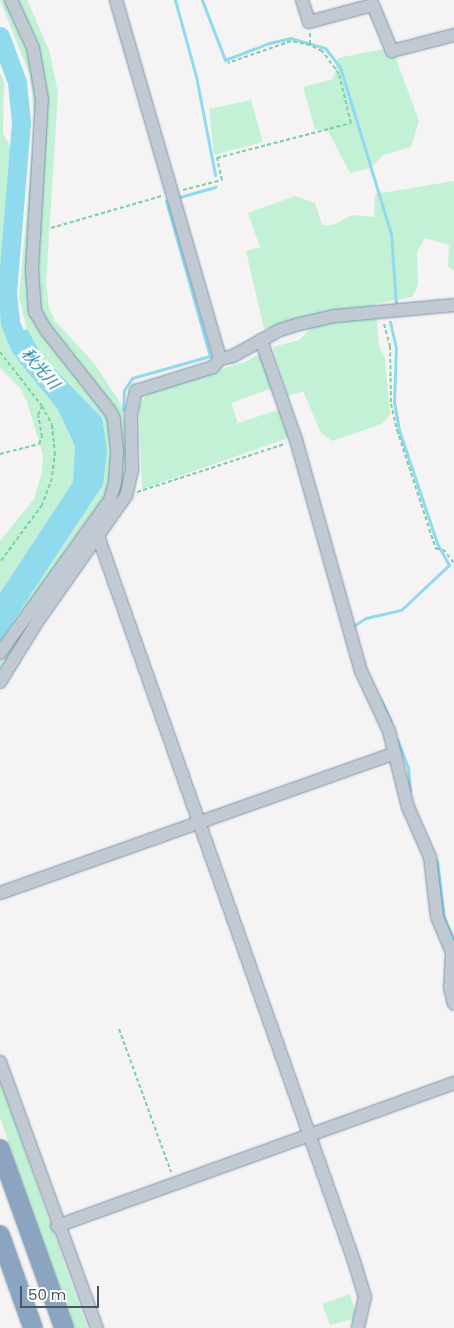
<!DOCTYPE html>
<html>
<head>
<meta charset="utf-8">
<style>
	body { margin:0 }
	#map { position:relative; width:454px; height:1328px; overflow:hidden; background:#f5f3f3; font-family:Poppins,"Noto Sans JP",sans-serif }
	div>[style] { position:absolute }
	.green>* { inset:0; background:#c3f1d5 }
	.water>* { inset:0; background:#90daee }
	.stream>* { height:3px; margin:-1.5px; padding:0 1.5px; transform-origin:1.5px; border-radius:1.5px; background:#90daee }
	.river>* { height:19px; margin:-9.5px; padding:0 9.5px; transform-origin:9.5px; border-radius:9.5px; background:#90daee }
	.path>* { height:2px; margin-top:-1px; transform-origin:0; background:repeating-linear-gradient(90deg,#7ad0a6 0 4px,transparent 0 6.5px) }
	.roads { filter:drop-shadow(0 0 1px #7690ad) drop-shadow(0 0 1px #7690ad) }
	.minor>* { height:12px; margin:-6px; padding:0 6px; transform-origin:6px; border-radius:6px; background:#c1cad2 }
	.highway>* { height:18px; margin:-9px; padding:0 9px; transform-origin:9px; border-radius:9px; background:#8ba5c1 }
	span { translate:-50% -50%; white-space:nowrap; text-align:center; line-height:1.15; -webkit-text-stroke:5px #fff; paint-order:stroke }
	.water-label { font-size:16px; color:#0c7c9b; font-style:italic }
	.scale { position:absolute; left:20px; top:1286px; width:79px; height:22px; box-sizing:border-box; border:2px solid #4a5661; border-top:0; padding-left:6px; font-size:15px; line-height:18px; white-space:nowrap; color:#4a5661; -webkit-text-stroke:4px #fff; paint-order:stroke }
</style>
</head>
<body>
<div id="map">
	<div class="green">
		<i style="clip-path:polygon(0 0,27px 0,49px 50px,58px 93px,46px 284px,49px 308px,55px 321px,94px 363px,121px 404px,127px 433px,125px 486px,0 669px,0 641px,103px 485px,102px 418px,43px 357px,27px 329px,19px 297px,35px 123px,30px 76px)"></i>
		<i style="clip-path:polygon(384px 49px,395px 56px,419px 121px,411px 147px,383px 155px,371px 168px,350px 173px,328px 131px,315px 129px,303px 87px,333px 79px,338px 58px)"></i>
		<i style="clip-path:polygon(0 73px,4px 81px,3px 133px,12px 150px,0 273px)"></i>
		<i style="clip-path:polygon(251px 100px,263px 142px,214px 155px,209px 109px)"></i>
		<i style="clip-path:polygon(454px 181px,454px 271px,448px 266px,449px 245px,425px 238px,417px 252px,418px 285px,412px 297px,375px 304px,379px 346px,385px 358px,390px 414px,382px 424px,332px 441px,321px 433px,303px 391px,288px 396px,273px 347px,299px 340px,310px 329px,312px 314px,264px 329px,246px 251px,260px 247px,248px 213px,295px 196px,315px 203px,322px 225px,333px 225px,352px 215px,374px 217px,375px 194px)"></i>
		<i style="clip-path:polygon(0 312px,6px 339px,19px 362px,57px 408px,75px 446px,73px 482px,0 593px,0 541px,34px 499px,42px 472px,43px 455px,27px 402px,21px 389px,0 368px)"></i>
		<i style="clip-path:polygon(263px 352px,275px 387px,231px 403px,238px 423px,281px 409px,291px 437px,142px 489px,139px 406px,149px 391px,245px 362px)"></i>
		<i style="clip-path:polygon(0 1080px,66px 1268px,88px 1328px,73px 1328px,51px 1268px,0 1117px)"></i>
		<i style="clip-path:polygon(350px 1294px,357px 1318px,330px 1325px,322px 1304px)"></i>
	</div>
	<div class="water">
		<i style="clip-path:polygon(27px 329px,43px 357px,102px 418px,107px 450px,103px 485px,0 641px,0 593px,73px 482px,75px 446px,57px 408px,19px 362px,6px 339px)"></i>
	</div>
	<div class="stream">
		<i style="left:175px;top:0;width:79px;rotate:74.6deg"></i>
		<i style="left:196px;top:76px;width:101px;rotate:79.1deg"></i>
		<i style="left:202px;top:0;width:64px;rotate:69deg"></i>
		<i style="left:225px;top:60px;width:47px;rotate:-21.1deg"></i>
		<i style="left:269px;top:43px;width:22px;rotate:-13deg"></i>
		<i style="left:290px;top:38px;width:36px;rotate:16deg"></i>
		<i style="left:325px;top:48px;width:24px;rotate:52deg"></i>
		<i style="left:340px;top:67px;width:175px;rotate:73deg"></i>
		<i style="left:391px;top:234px;width:69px;rotate:85.9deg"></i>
		<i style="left:180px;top:197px;width:37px;rotate:-16deg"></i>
		<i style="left:123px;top:410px;width:20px;rotate:-87deg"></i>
		<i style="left:124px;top:390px;width:14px;rotate:-56deg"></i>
		<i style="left:132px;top:378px;width:81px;rotate:-15.8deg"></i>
		<i style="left:210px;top:356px;width:161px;rotate:-105.8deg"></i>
		<i style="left:353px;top:626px;width:15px;rotate:-32deg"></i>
		<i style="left:366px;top:618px;width:36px;rotate:-13deg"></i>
		<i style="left:401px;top:610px;width:66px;rotate:-43.2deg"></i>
		<i style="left:449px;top:565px;width:25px;rotate:-119deg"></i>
		<i style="left:437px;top:543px;width:119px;rotate:-108.6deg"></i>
		<i style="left:399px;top:430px;width:28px;rotate:-100deg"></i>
		<i style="left:394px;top:402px;width:54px;rotate:-87.9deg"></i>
		<i style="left:396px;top:348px;width:27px;rotate:-103deg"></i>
		<i style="left:381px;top:700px;width:23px;rotate:65deg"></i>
		<i style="left:397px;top:739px;width:30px;rotate:69deg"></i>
		<i style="left:408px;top:767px;width:24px;rotate:85deg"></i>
		<i style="left:437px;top:861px;width:56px;rotate:82.9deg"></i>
		<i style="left:444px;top:917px;width:26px;rotate:67deg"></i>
	</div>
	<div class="river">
		<i style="left:0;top:36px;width:49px;rotate:69.7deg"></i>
		<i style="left:17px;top:82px;width:40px;rotate:84.3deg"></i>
		<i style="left:21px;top:122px;width:172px;rotate:94.7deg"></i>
		<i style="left:7px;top:293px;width:30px;rotate:84deg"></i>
		<i style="left:10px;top:323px;width:26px;rotate:67deg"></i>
		<i style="left:20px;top:347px;width:12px;rotate:48deg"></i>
	</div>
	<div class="path">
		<i style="left:310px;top:33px;width:12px;rotate:90deg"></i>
		<i style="left:183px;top:190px;width:40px;rotate:-14.4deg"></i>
		<i style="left:222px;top:180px;width:23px;rotate:-103deg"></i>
		<i style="left:217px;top:158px;width:138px;rotate:-14.6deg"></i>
		<i style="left:351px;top:123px;width:50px;rotate:-103.8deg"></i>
		<i style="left:339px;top:74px;width:29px;rotate:-126deg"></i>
		<i style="left:322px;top:51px;width:13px;rotate:-153deg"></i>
		<i style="left:310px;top:45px;width:19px;rotate:-168deg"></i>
		<i style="left:291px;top:41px;width:67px;rotate:160.8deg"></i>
		<i style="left:51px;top:228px;width:116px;rotate:-16.1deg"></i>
		<i style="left:384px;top:324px;width:23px;rotate:75deg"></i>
		<i style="left:390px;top:346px;width:58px;rotate:89deg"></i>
		<i style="left:391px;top:404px;width:27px;rotate:77deg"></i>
		<i style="left:397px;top:430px;width:125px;rotate:71.9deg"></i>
		<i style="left:436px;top:549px;width:7px"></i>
		<i style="left:443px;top:549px;width:18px;rotate:52deg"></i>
		<i style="left:0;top:352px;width:68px;rotate:52.1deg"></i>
		<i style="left:42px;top:406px;width:21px;rotate:62deg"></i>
		<i style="left:52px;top:425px;width:27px;rotate:84deg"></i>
		<i style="left:55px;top:452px;width:26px;rotate:97deg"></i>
		<i style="left:52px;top:478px;width:29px;rotate:110deg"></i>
		<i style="left:42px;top:505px;width:71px;rotate:126.4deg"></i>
		<i style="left:0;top:454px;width:40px;rotate:-14.4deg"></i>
		<i style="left:39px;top:444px;width:8px;rotate:-67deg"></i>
		<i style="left:42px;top:437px;width:22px;rotate:-100deg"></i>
		<i style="left:38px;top:415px;width:10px;rotate:-66deg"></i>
		<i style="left:137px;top:492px;width:156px;rotate:-18deg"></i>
		<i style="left:119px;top:1029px;width:152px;rotate:70deg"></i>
	</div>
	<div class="roads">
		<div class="minor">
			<i style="left:116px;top:0;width:374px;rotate:73.8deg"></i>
			<i style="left:302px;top:0;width:23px;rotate:72deg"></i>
			<i style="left:309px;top:22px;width:66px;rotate:-14.9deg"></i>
			<i style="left:373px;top:5px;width:50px;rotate:67.6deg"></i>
			<i style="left:392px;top:51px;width:64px;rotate:-14.5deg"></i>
			<i style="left:261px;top:340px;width:106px;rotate:70.7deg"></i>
			<i style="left:296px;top:440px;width:240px;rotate:74.3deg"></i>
			<i style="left:361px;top:671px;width:66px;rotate:65deg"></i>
			<i style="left:389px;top:731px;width:78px;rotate:76deg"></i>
			<i style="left:408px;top:807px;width:55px;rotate:66.3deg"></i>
			<i style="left:430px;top:857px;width:60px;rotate:83.3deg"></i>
			<i style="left:437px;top:917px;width:39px;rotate:67deg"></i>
			<i style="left:452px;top:953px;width:34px;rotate:93deg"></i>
			<i style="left:450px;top:987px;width:17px;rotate:77deg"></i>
			<i style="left:98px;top:536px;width:766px;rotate:70.55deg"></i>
			<i style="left:353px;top:1258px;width:41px;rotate:72.9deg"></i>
			<i style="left:365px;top:1297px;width:32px;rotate:103deg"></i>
			<i style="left:0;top:653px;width:188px;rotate:-54.3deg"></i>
			<i style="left:110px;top:500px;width:19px;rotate:-74deg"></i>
			<i style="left:115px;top:482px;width:32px;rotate:-86deg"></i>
			<i style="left:117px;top:450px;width:31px;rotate:-96deg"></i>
			<i style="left:114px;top:419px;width:9px;rotate:-117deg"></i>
			<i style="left:110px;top:411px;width:103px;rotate:-128.3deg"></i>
			<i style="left:46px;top:330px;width:21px;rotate:-121deg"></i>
			<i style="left:35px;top:312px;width:42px;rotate:-94.1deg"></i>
			<i style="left:32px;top:270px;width:171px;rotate:-86.7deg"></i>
			<i style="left:42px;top:99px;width:52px;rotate:-100deg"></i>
			<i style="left:33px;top:48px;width:53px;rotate:-114.6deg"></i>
			<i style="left:0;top:682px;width:70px;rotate:-58.3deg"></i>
			<i style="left:37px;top:622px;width:154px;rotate:-54.8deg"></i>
			<i style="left:126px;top:496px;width:28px;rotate:-77deg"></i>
			<i style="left:132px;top:469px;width:55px;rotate:-91deg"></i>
			<i style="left:131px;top:414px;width:24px;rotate:-78deg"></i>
			<i style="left:136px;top:391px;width:81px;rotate:-17.3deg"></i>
			<i style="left:213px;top:367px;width:11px;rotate:-49deg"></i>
			<i style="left:220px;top:359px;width:13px;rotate:-13deg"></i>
			<i style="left:233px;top:356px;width:54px;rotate:-29deg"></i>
			<i style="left:280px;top:330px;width:21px;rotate:-17deg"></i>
			<i style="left:300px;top:324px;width:37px;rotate:-13deg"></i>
			<i style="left:336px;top:316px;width:119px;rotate:-5.3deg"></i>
			<i style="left:0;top:893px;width:419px;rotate:-19.5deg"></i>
			<i style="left:0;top:1062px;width:283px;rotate:70deg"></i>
			<i style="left:57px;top:1226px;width:422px;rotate:-19.8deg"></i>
		</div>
		<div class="highway">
			<i style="left:0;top:1149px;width:190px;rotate:70.3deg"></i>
			<i style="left:0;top:1235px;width:99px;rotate:70.5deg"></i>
		</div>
	</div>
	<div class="water-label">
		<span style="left:40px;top:369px;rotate:49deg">秋光川</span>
	</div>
	<div class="scale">50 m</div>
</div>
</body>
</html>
